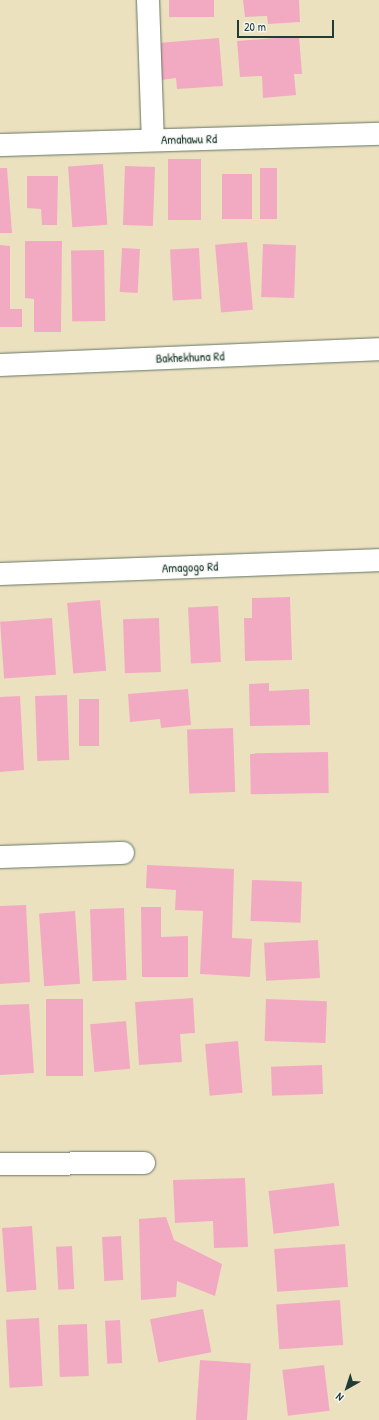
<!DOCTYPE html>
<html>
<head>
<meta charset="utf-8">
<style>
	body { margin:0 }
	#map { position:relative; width:379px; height:1420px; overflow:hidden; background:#ebe1bf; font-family:"Patrick Hand",sans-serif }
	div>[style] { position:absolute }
	.building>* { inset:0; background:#f2aac3; transform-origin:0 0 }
	.roads { filter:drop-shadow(0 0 1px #667665) drop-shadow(0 0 1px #667665) }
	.minor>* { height:22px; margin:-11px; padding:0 11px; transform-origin:11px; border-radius:11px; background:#fff }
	span { translate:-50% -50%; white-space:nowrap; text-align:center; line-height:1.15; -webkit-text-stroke:3px #f6f6f2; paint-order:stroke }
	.street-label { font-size:13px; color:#1f3d34 }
	.north { position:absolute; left:327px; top:1368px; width:40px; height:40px; -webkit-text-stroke:3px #f6f6f2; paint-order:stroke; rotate:219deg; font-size:11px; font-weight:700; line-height:16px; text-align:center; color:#1f3d34 }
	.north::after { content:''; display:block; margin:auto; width:14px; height:18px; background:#1f3d34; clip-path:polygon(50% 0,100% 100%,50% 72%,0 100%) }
	.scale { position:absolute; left:237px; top:20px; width:97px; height:18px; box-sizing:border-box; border:2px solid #1f3d34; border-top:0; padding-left:5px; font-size:12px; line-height:14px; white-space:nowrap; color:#1f3d34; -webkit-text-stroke:3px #f6f6f2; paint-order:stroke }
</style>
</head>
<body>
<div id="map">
	<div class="building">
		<i style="left:169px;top:0;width:45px;height:17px"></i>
		<i style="clip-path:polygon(243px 0,299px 0,300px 22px,268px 24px,267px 16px,245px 17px)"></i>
		<i style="clip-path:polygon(299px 36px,302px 74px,294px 74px,296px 95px,263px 98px,262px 76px,240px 77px,237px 41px)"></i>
		<i style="clip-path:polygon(219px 38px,223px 86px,177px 89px,176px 78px,161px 80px,158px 43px)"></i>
		<i style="left:201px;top:159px;width:61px;height:33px;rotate:90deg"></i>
		<i style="left:103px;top:164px;width:61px;height:35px;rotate:86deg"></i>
		<i style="left:125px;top:166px;width:30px;height:59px;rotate:2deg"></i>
		<i style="clip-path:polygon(0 168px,7px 168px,12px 233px,0 233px)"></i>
		<i style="left:260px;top:168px;width:17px;height:51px"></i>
		<i style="left:222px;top:174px;width:30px;height:45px"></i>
		<i style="clip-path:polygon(27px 176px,58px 176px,57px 225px,42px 225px,41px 209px,27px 208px)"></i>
		<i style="clip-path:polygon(25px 241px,62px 241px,61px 332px,34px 332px,34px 299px,25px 298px)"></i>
		<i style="left:247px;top:242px;width:68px;height:32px;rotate:85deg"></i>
		<i style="left:263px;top:244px;width:33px;height:53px;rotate:2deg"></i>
		<i style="clip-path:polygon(0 245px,10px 246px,10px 309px,22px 309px,22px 327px,0 327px)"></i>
		<i style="left:122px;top:248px;width:18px;height:44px;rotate:3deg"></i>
		<i style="left:199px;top:248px;width:51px;height:29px;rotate:87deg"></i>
		<i style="left:104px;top:250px;width:71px;height:33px;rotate:89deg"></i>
		<i style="clip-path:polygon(290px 597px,292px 660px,245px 661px,244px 618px,252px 618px,252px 598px)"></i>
		<i style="left:100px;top:600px;width:71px;height:33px;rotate:85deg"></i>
		<i style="left:218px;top:606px;width:56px;height:30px;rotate:87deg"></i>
		<i style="left:52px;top:618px;width:57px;height:52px;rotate:86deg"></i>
		<i style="left:159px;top:618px;width:54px;height:36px;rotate:88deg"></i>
		<i style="clip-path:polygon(269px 683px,269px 691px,309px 689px,310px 725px,250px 726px,249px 684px)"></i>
		<i style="clip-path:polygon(188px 689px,191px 725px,161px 728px,160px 719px,130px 722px,128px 694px)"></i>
		<i style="left:67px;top:695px;width:65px;height:32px;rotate:88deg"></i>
		<i style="clip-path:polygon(20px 696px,24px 770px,0 772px,0 697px)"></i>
		<i style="left:79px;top:699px;width:20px;height:47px"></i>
		<i style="left:233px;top:728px;width:64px;height:46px;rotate:88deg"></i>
		<i style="left:328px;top:752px;width:41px;height:78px;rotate:89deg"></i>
		<i style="clip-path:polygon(147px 865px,234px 869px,232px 938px,252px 939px,250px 977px,200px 974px,203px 911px,175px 910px,176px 890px,146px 888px)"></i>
		<i style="left:252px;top:880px;width:50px;height:41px;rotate:2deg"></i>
		<i style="clip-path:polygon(26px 905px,30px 982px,0 984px,0 906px)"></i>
		<i style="clip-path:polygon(141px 907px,161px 907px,161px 937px,188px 936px,188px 977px,142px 977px)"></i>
		<i style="left:124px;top:908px;width:72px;height:34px;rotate:88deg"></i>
		<i style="left:75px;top:911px;width:73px;height:36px;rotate:86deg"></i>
		<i style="left:318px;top:940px;width:38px;height:54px;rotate:87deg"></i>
		<i style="clip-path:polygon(193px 998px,195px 1033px,180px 1034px,182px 1062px,139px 1065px,135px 1002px)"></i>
		<i style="left:46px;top:999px;width:37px;height:77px"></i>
		<i style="left:266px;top:999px;width:61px;height:42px;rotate:2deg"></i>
		<i style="clip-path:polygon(29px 1004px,34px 1073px,0 1075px,0 1005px)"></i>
		<i style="left:126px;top:1021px;width:48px;height:36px;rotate:85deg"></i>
		<i style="left:238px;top:1041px;width:52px;height:33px;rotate:85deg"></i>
		<i style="left:322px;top:1065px;width:29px;height:51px;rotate:88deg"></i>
		<i style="clip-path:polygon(245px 1178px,248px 1247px,214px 1248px,213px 1221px,175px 1223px,173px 1180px)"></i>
		<i style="left:334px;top:1183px;width:43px;height:66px;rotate:83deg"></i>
		<i style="clip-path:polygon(166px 1217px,174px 1240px,222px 1264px,215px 1296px,177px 1281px,176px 1297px,141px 1300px,139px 1219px)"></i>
		<i style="left:32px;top:1226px;width:64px;height:30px;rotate:86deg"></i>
		<i style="left:121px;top:1236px;width:44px;height:19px;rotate:87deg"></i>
		<i style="left:345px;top:1244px;width:43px;height:71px;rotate:86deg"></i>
		<i style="left:72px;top:1246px;width:43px;height:16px;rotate:87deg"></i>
		<i style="left:340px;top:1300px;width:45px;height:64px;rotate:86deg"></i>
		<i style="left:203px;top:1309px;width:44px;height:54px;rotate:79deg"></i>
		<i style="left:39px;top:1318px;width:68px;height:33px;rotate:87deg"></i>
		<i style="left:120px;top:1320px;width:43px;height:15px;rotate:87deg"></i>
		<i style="left:87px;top:1324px;width:52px;height:29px;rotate:88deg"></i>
		<i style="left:200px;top:1360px;width:51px;height:60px;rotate:4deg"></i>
		<i style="left:324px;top:1365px;width:46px;height:42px;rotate:83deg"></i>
	</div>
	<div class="roads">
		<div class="minor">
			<i style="left:148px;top:0;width:140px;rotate:88deg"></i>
			<i style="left:0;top:145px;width:379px;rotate:-1.7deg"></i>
			<i style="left:0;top:365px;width:379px;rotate:-2.4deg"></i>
			<i style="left:0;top:574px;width:379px;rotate:-2.1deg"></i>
			<i style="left:0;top:857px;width:123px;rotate:-1.9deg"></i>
			<i style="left:0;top:1164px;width:144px;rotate:-0.4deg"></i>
		</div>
	</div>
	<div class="street-label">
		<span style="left:189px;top:139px;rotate:-1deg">Amahawu Rd</span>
		<span style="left:190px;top:357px;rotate:-2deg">Bakhekhuna Rd</span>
		<span style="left:190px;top:567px;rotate:-2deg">Amagogo Rd</span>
	</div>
	<div class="north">N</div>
	<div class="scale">20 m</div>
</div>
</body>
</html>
